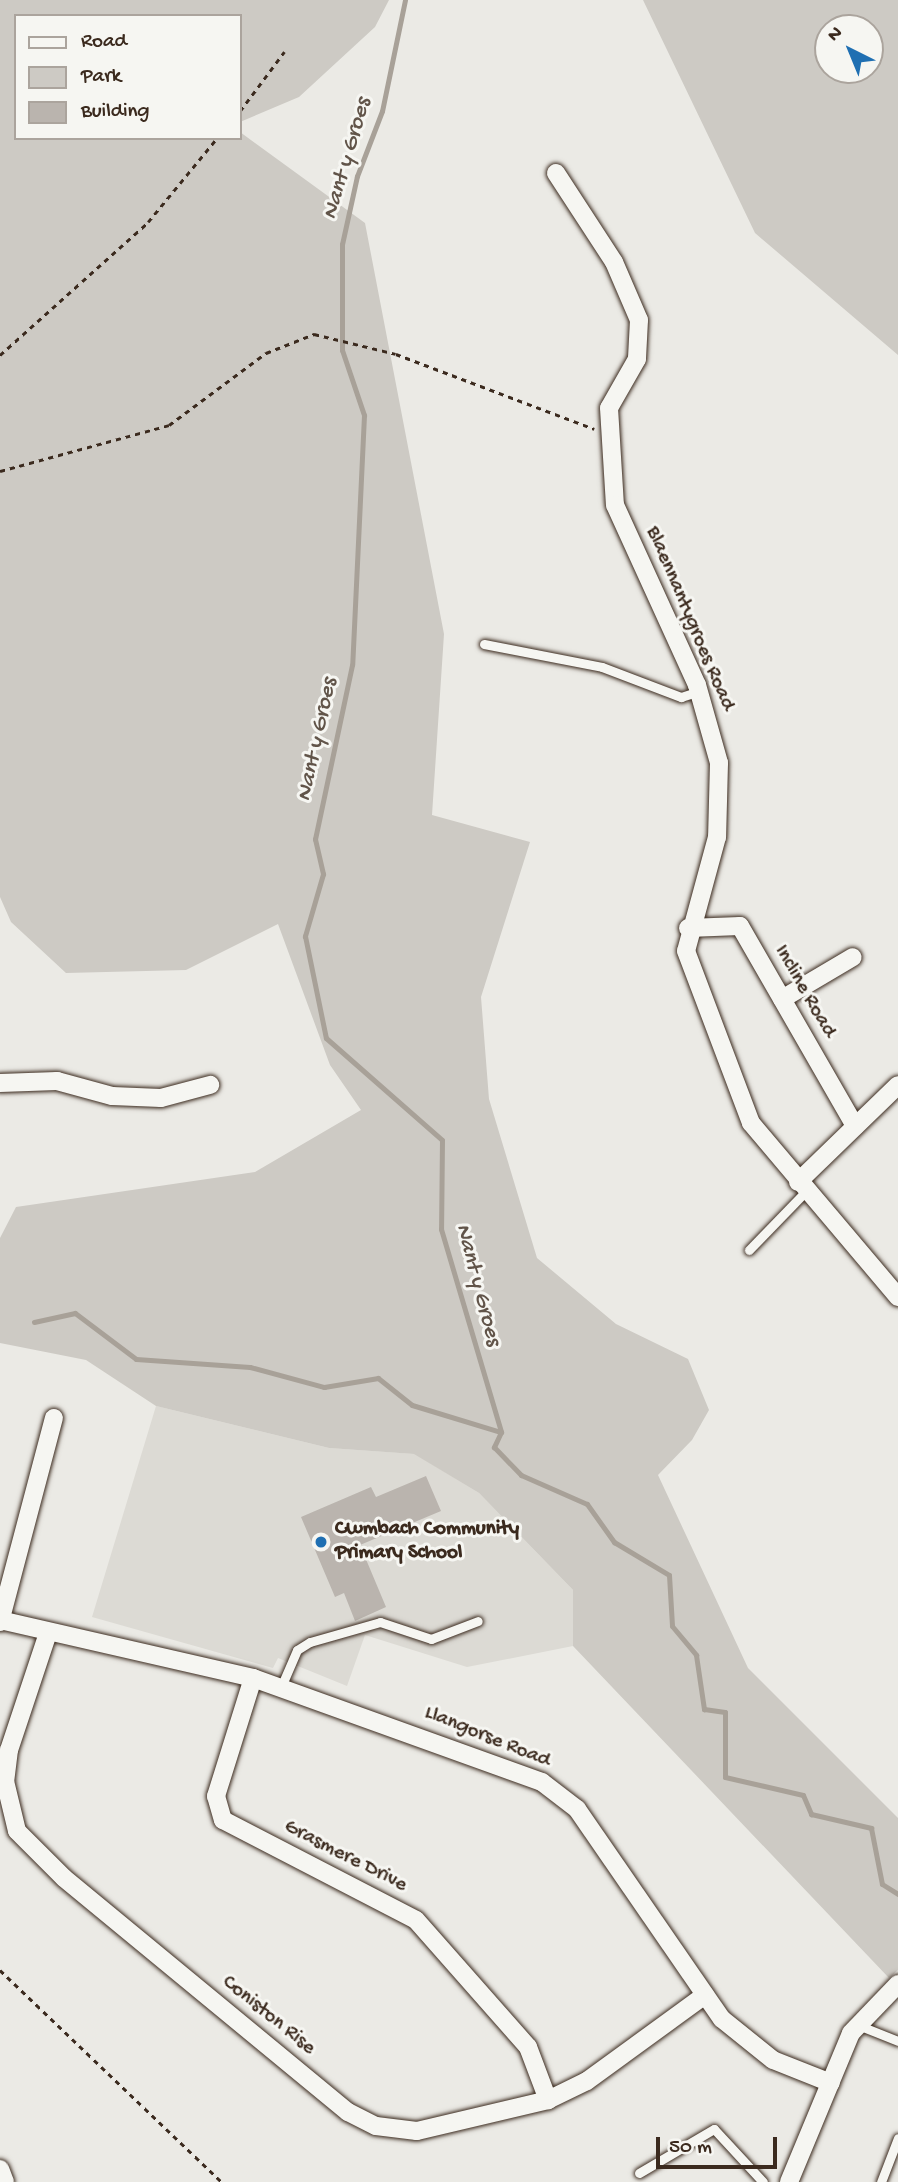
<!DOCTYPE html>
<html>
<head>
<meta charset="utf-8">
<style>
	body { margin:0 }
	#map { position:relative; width:898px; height:2182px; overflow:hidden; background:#ebeae5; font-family:"Gochi Hand",sans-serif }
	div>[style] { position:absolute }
	.built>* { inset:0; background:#dcdad4 }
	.green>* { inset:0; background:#cdcac4 }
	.stream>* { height:5px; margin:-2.5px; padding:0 2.5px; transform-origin:2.5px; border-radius:2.5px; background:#a8a198 }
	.building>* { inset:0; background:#bab4ae }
	.path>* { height:2.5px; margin-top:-1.25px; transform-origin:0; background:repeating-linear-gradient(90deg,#3b2a1e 0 5px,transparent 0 10px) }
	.roads { filter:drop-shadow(0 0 2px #3b2a1e) drop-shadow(0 0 2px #3b2a1e) }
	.service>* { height:9px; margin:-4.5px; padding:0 4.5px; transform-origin:4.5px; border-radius:4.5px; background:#f6f6f2 }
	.minor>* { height:18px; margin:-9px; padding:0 9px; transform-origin:9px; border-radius:9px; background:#f6f6f2 }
	.dots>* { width:19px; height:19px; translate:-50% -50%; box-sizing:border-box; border:4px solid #f6f6f2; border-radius:50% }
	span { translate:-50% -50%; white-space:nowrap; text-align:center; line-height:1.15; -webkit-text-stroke:6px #f6f6f2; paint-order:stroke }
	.street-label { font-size:21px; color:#3b2a1e }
	.poi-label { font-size:21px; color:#3b2a1e; font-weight:700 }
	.left { translate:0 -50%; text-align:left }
	.water-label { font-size:23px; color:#615449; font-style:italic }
	.legend { position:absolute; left:14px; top:14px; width:228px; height:126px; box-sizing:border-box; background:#f6f6f2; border:2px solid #aba49d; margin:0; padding:9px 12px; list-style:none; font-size:21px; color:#3b2a1e }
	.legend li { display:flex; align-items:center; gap:14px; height:35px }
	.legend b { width:35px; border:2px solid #aba49d }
	.north { position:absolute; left:814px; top:14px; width:70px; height:70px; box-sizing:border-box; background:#f6f6f2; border:2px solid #aba49d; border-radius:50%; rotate:317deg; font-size:19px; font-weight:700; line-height:28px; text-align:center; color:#3b2a1e }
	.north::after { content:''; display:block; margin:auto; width:24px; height:32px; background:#1f6fb2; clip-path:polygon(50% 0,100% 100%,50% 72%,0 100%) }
	.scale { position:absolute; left:656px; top:2137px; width:121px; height:32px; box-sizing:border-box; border:4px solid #3b2a1e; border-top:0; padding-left:9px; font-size:21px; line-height:24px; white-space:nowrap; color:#3b2a1e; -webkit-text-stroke:5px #f6f6f2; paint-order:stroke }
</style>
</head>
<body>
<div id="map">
	<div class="built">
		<i style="clip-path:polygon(156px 1406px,329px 1448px,415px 1454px,479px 1493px,573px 1590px,573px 1646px,467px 1667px,365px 1635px,347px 1686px,278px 1658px,273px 1668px,92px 1617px)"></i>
	</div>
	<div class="green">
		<i style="clip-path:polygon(0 0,389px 0,375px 27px,299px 97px,240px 122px,240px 16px,16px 16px,16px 138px,240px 138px,240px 132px,365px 223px,444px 634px,432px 815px,530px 842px,481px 997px,489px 1099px,537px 1258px,616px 1324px,688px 1359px,709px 1410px,692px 1440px,658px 1475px,748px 1668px,898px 1818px,898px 1970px,889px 1978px,573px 1646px,573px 1590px,479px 1493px,414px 1454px,329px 1448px,156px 1406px,86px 1360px,0 1343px,0 1238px,16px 1207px,255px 1172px,361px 1110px,330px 1065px,278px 924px,186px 970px,66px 973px,11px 922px,0 897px)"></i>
		<i style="clip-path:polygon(evenodd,643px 0,898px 0,898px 355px,755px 233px,643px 0,870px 28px,870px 70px,828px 70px,828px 28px,870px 28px)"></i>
	</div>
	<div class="stream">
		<i style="left:405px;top:0;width:113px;rotate:101.7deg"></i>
		<i style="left:382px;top:111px;width:70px;rotate:111deg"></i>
		<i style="left:357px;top:176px;width:70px;rotate:102.4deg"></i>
		<i style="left:342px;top:244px;width:106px;rotate:90deg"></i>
		<i style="left:342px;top:350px;width:69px;rotate:71.3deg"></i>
		<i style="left:364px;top:415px;width:250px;rotate:92.7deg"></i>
		<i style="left:352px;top:665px;width:178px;rotate:102deg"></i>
		<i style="left:315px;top:839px;width:36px;rotate:77deg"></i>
		<i style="left:323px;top:874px;width:65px;rotate:106.2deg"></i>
		<i style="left:305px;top:936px;width:104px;rotate:78.4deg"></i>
		<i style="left:326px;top:1038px;width:154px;rotate:41.3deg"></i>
		<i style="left:442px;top:1140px;width:89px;rotate:90.6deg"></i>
		<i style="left:441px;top:1229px;width:212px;rotate:73.5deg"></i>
		<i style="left:34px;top:1322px;width:42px;rotate:-12.4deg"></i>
		<i style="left:75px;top:1313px;width:76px;rotate:37deg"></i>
		<i style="left:136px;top:1359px;width:114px;rotate:4deg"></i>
		<i style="left:250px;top:1367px;width:77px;rotate:15.1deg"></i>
		<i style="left:324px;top:1387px;width:55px;rotate:-9.5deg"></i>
		<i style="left:378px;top:1378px;width:43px;rotate:38.5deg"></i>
		<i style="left:412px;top:1405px;width:93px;rotate:16.9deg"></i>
		<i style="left:501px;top:1432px;width:17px;rotate:115deg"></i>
		<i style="left:494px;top:1447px;width:39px;rotate:46deg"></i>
		<i style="left:521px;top:1475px;width:72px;rotate:23.7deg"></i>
		<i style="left:587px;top:1504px;width:47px;rotate:54.6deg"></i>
		<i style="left:614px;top:1542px;width:64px;rotate:31deg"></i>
		<i style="left:669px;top:1575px;width:51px;rotate:86.6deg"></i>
		<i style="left:672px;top:1626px;width:38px;rotate:50deg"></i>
		<i style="left:696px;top:1655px;width:55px;rotate:81.6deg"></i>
		<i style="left:704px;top:1709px;width:21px;rotate:8deg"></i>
		<i style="left:725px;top:1712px;width:65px;rotate:90deg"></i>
		<i style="left:725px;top:1777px;width:80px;rotate:13deg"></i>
		<i style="left:803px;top:1795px;width:21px;rotate:67deg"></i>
		<i style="left:811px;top:1814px;width:62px;rotate:13.1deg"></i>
		<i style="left:871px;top:1828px;width:57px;rotate:78.9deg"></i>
		<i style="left:882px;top:1884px;width:19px;rotate:32deg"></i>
	</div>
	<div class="building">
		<i style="clip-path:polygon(426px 1476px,441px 1511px,360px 1545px,386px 1607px,355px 1621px,344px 1593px,335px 1597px,301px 1517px,371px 1487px,376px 1497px)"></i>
	</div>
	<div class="path">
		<i style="left:240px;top:111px;width:74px;rotate:-53.3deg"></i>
		<i style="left:0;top:355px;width:199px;rotate:-41.9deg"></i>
		<i style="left:148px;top:222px;width:109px;rotate:-50.6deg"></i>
		<i style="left:0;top:471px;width:175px;rotate:-15.2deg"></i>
		<i style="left:169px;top:425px;width:121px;rotate:-36.6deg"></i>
		<i style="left:266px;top:353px;width:52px;rotate:-21.6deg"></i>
		<i style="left:314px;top:334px;width:84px;rotate:13.7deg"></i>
		<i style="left:396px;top:354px;width:212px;rotate:20.7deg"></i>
		<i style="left:0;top:1970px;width:307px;rotate:43.7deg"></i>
	</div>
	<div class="roads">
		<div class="service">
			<i style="left:484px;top:644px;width:120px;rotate:11deg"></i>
			<i style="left:602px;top:667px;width:85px;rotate:20.8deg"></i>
			<i style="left:681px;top:697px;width:19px;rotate:-18deg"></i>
			<i style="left:749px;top:1250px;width:83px;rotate:-46deg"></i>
			<i style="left:281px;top:1687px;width:40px;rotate:-66.6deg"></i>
			<i style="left:297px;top:1650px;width:15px;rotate:-32deg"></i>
			<i style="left:310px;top:1642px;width:73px;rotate:-15.9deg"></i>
			<i style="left:380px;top:1622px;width:54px;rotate:18.4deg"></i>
			<i style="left:431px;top:1639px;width:50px;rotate:-21deg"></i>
			<i style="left:858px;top:2025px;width:43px;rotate:21.8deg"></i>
			<i style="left:639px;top:2173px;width:87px;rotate:-30.4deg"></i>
			<i style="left:714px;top:2129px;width:72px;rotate:47.2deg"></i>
			<i style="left:881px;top:2182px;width:47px;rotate:-68.9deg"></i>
		</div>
		<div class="minor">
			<i style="left:556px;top:173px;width:106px;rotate:56.9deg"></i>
			<i style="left:614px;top:262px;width:63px;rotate:66.7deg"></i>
			<i style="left:639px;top:320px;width:39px;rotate:93deg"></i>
			<i style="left:637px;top:359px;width:56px;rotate:119.7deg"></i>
			<i style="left:609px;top:408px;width:97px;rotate:86.5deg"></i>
			<i style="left:615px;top:505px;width:198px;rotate:65.5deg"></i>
			<i style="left:697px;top:685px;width:81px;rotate:74.2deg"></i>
			<i style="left:719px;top:763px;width:74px;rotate:91.5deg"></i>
			<i style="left:717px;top:837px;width:118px;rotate:105.2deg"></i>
			<i style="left:686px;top:951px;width:184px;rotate:69.3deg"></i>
			<i style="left:751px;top:1123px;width:228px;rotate:49.8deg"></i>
			<i style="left:688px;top:928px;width:52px;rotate:-2.2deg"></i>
			<i style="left:740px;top:926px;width:231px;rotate:60.1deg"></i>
			<i style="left:782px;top:999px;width:82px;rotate:-30.6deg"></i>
			<i style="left:0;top:1083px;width:57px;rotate:-2deg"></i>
			<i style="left:57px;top:1081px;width:57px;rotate:15.3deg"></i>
			<i style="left:112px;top:1096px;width:49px;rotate:2.3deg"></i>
			<i style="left:161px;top:1098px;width:51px;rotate:-14.9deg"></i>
			<i style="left:798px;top:1182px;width:139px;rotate:-44.1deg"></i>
			<i style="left:0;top:1620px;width:260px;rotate:12.9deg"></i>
			<i style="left:253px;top:1678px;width:307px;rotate:19.8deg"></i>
			<i style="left:542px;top:1782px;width:44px;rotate:37.6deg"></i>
			<i style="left:577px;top:1809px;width:255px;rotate:55.4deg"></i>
			<i style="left:722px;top:2019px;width:65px;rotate:38.8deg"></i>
			<i style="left:773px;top:2060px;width:62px;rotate:21.6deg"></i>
			<i style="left:0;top:1622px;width:211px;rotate:-75.2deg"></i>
			<i style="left:48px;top:1633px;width:123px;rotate:108.4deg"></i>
			<i style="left:9px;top:1750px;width:31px;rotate:97deg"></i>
			<i style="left:5px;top:1781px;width:51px;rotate:76.5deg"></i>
			<i style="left:17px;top:1831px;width:66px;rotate:45deg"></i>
			<i style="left:64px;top:1878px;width:368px;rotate:39.5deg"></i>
			<i style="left:348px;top:2112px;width:31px;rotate:27deg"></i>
			<i style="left:376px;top:2126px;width:41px;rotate:7deg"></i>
			<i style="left:417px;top:2131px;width:135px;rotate:-13.3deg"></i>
			<i style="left:548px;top:2100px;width:43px;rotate:-26deg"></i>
			<i style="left:587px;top:2081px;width:146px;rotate:-36.1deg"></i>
			<i style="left:253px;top:1678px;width:124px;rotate:107.4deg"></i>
			<i style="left:216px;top:1796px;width:25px;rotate:74deg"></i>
			<i style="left:223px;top:1820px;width:217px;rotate:27.4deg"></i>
			<i style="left:416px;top:1920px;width:169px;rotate:48.6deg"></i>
			<i style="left:528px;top:2047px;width:57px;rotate:69.3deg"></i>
			<i style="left:0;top:2169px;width:14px;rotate:69deg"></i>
			<i style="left:789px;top:2182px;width:161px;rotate:-67.4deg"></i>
			<i style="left:851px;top:2033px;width:68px;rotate:-46.2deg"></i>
		</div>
	</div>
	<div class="dots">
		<i style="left:321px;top:1542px;background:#1f6fb2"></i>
	</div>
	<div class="street-label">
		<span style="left:689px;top:619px;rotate:67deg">Blaennantygroes Road</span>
		<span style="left:804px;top:992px;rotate:60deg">Incline Road</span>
		<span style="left:487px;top:1738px;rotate:22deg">Llangorse Road</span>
		<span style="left:345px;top:1857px;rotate:27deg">Grasmere Drive</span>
		<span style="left:268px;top:2016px;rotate:39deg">Coniston Rise</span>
	</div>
	<div class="poi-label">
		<span class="left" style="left:335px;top:1542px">Cwmbach Community<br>Primary School</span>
	</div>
	<div class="water-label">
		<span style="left:348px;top:159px;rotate:-74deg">Nant y Groes</span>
		<span style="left:318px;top:740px;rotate:-78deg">Nant y Groes</span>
		<span style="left:477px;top:1285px;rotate:75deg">Nant y Groes</span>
	</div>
	<ul class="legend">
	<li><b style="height:9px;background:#f6f6f2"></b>Road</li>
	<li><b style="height:19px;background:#cdcac4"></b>Park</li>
	<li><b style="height:19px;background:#bab4ae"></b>Building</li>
	</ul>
	<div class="north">N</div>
	<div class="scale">50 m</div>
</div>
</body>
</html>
